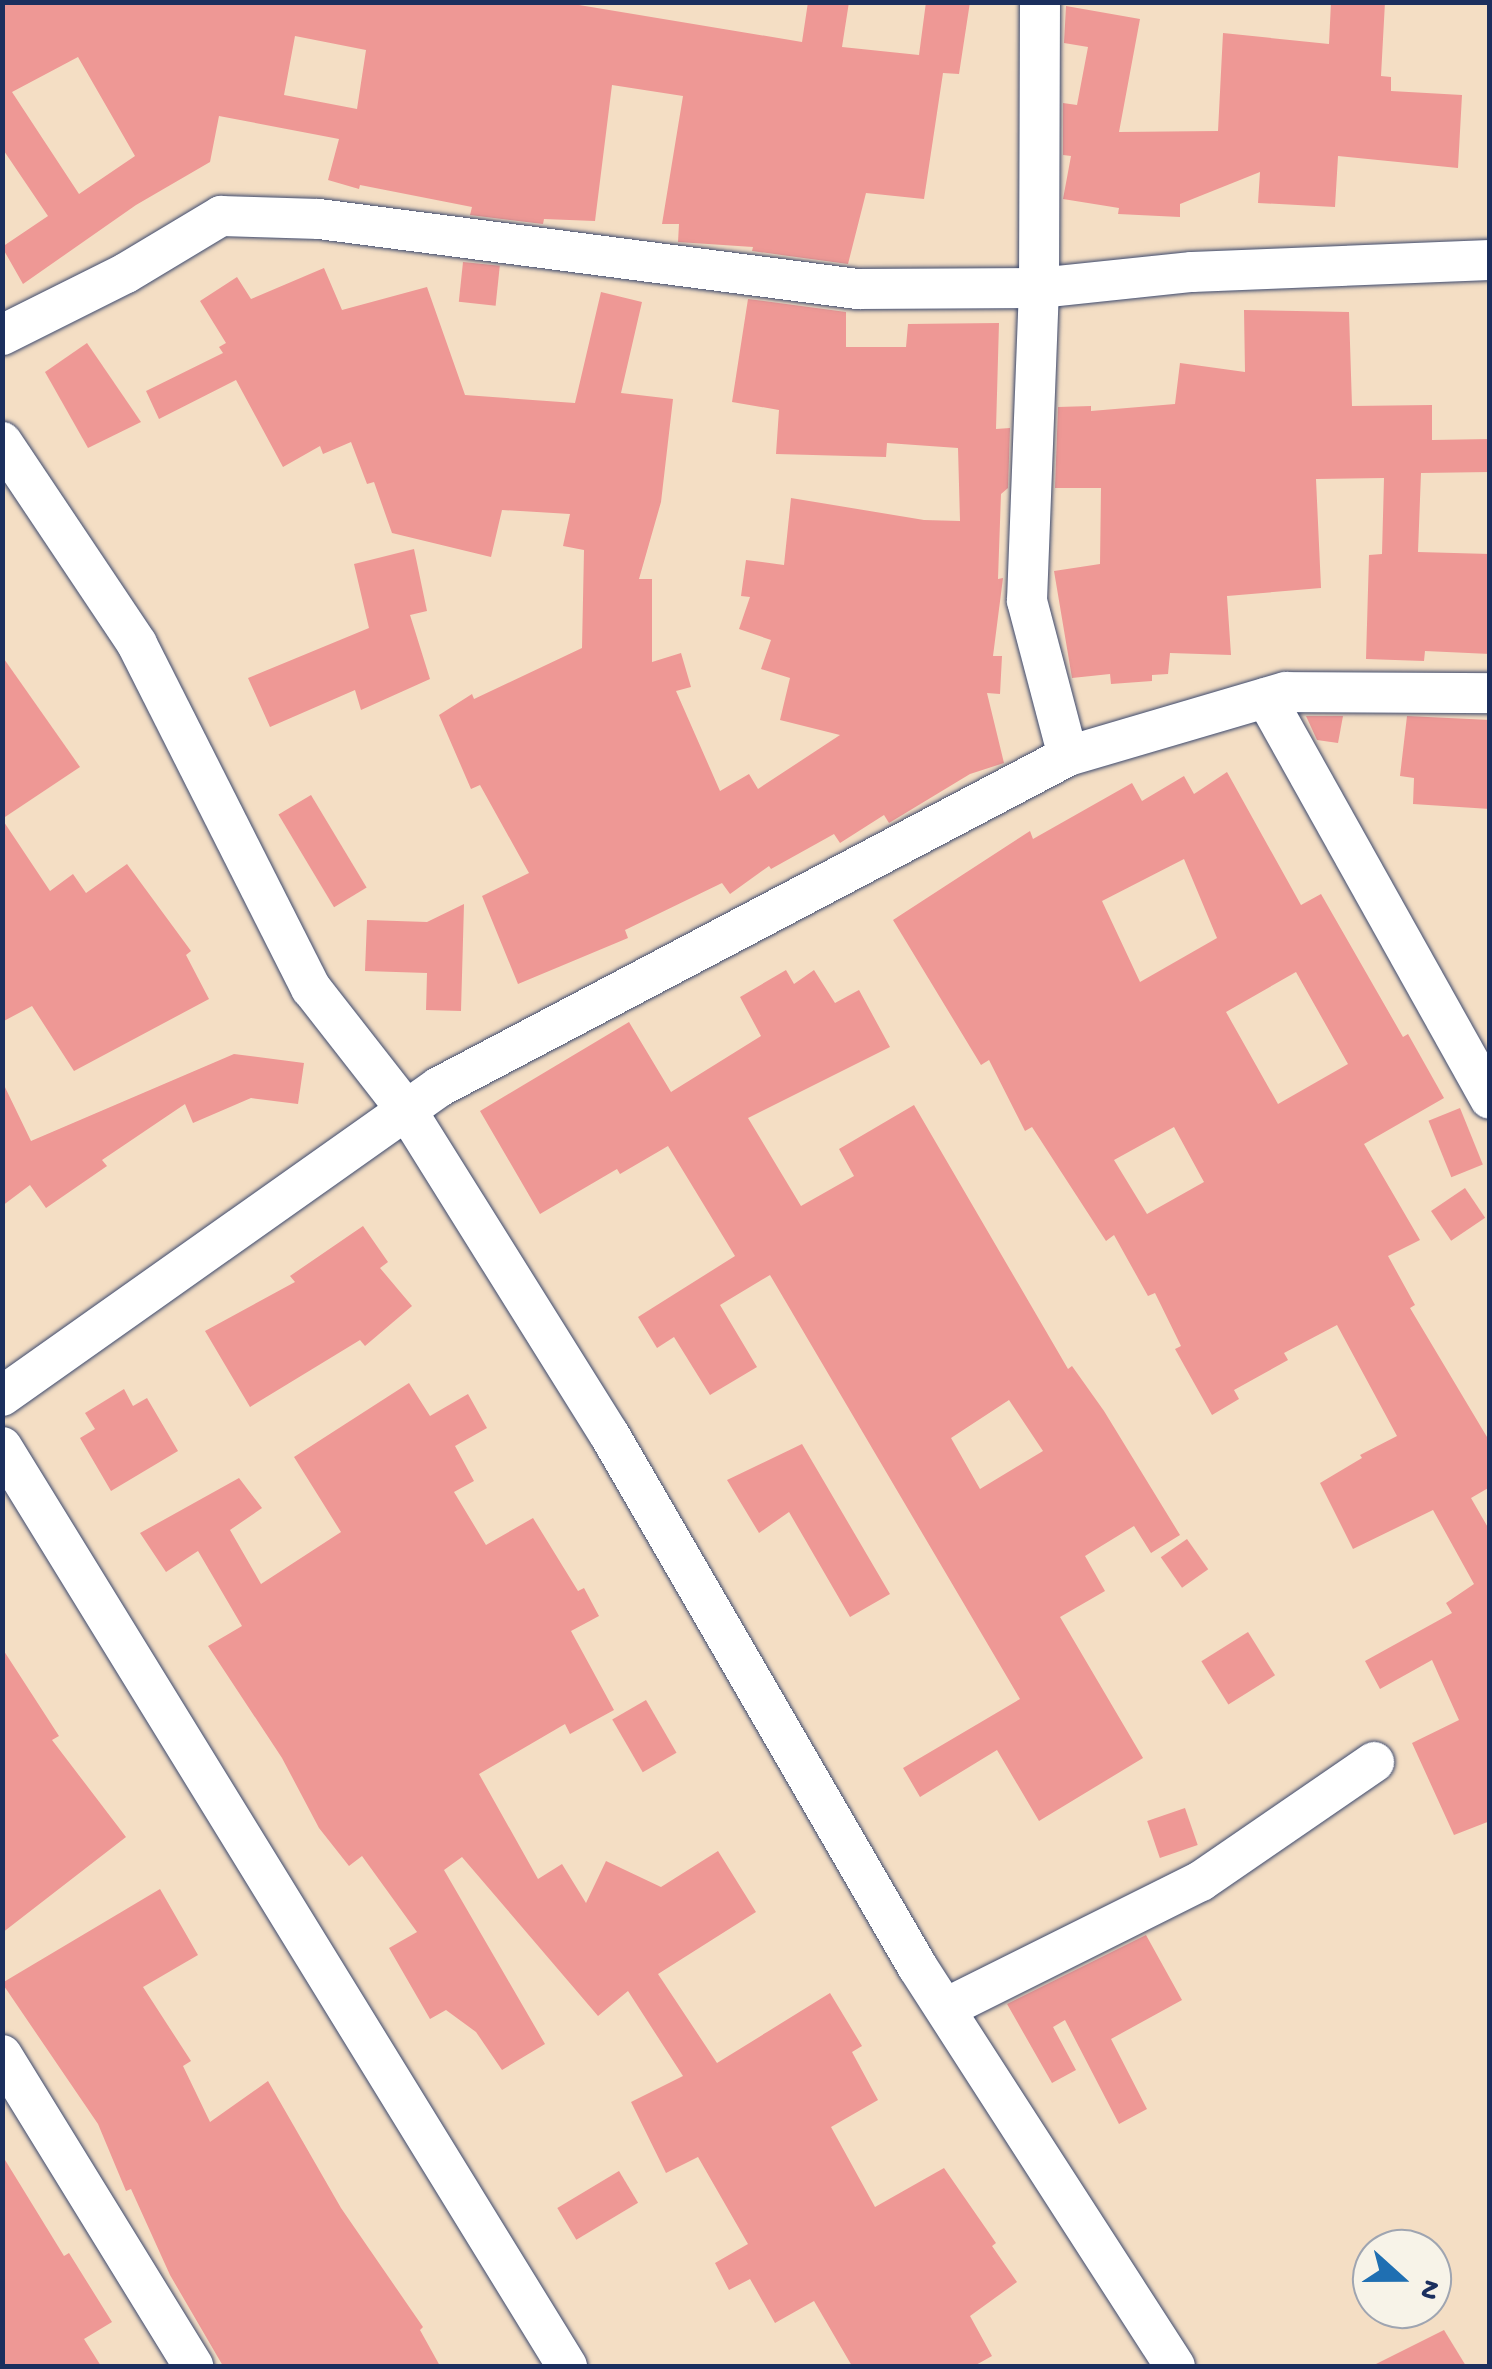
<!DOCTYPE html>
<html>
<head>
<meta charset="utf-8">
<style>
	body { margin:0 }
	#map { position:relative; width:1492px; height:2369px; overflow:hidden; background:#f4dec4; font-family:"Gochi Hand",sans-serif }
	div>[style] { position:absolute }
	.building>* { inset:0; background:#ee9895; transform-origin:0 0 }
	.roads { filter:drop-shadow(0 0 2px #3c496d) drop-shadow(0 0 2px #3c496d) }
	.minor>* { height:40px; margin:-20px; padding:0 20px; transform-origin:20px; border-radius:20px; background:#fff }
	span { translate:-50% -50%; white-space:nowrap; text-align:center; line-height:1.15; -webkit-text-stroke:8px #f7f3e8; paint-order:stroke }
	.frame { position:absolute; inset:0; border:5px solid #1b2f5e; pointer-events:none }
	.north { position:absolute; left:1352px; top:2229px; width:100px; height:100px; box-sizing:border-box; background:#f7f3e8; border:2px solid #9fa5b1; border-radius:50%; rotate:111deg; font-size:28px; font-weight:700; line-height:40px; text-align:center; color:#1b2f5e }
	.north::after { content:''; display:block; margin:auto; width:35px; height:45px; background:#1f6fb2; clip-path:polygon(50% 0,100% 100%,50% 72%,0 100%) }
</style>
</head>
<body>
<div id="map">
	<div class="building">
		<i style="clip-path:polygon(evenodd,2px 2px,561px 2px,802px 42px,808px 2px,849px 2px,842px 47px,919px 55px,926px 2px,970px 2px,959px 74px,943px 73px,924px 199px,866px 193px,848px 264px,752px 251px,753px 247px,678px 242px,679px 224px,662px 224px,683px 96px,612px 85px,595px 221px,544px 219px,543px 224px,470px 215px,472px 207px,360px 185px,359px 189px,328px 180px,339px 139px,219px 116px,210px 162px,136px 205px,23px 284px,2px 247px,48px 216px,2px 148px,2px 2px,295px 36px,366px 50px,357px 109px,284px 95px,295px 36px,2px 2px,78px 57px,135px 156px,79px 194px,12px 92px,78px 57px)"></i>
		<i style="clip-path:polygon(1331px 2px,1385px 2px,1381px 76px,1391px 77px,1391px 91px,1462px 95px,1458px 168px,1338px 156px,1335px 207px,1258px 203px,1260px 172px,1180px 204px,1180px 217px,1118px 214px,1119px 208px,1063px 199px,1071px 156px,1063px 155px,1063px 103px,1077px 105px,1088px 47px,1064px 43px,1066px 6px,1140px 19px,1119px 132px,1218px 131px,1223px 33px,1329px 44px)"></i>
		<i style="left:463px;top:262px;width:37px;height:40px;rotate:6deg"></i>
		<i style="clip-path:polygon(324px 268px,342px 310px,427px 287px,465px 395px,575px 403px,601px 292px,642px 302px,621px 393px,673px 399px,661px 502px,639px 579px,652px 579px,652px 662px,681px 653px,691px 687px,676px 691px,720px 791px,749px 774px,758px 789px,840px 735px,780px 720px,790px 678px,761px 669px,771px 640px,739px 629px,750px 597px,741px 596px,746px 560px,784px 565px,791px 498px,924px 520px,960px 521px,958px 448px,887px 443px,886px 457px,776px 454px,779px 410px,732px 402px,748px 299px,846px 312px,846px 347px,906px 347px,908px 324px,999px 323px,996px 429px,1010px 428px,1008px 488px,1001px 494px,998px 579px,1003px 578px,993px 656px,1002px 656px,1000px 694px,987px 693px,1004px 763px,970px 774px,889px 823px,884px 815px,840px 843px,834px 834px,771px 869px,769px 866px,730px 894px,722px 883px,625px 930px,628px 938px,518px 984px,482px 896px,529px 873px,480px 785px,471px 789px,439px 715px,472px 694px,474px 699px,582px 648px,584px 550px,563px 546px,570px 514px,502px 510px,491px 557px,392px 533px,374px 482px,367px 484px,351px 442px,323px 454px,320px 446px,283px 467px,236px 380px,159px 419px,146px 391px,223px 353px,219px 347px,226px 343px,200px 301px,237px 277px,251px 299px)"></i>
		<i style="clip-path:polygon(1244px 310px,1349px 312px,1352px 406px,1432px 405px,1432px 440px,1490px 439px,1490px 472px,1421px 473px,1418px 552px,1490px 554px,1490px 654px,1425px 651px,1424px 661px,1366px 659px,1369px 555px,1382px 554px,1384px 478px,1316px 479px,1321px 588px,1227px 596px,1231px 655px,1170px 653px,1168px 674px,1152px 675px,1152px 681px,1111px 684px,1110px 674px,1072px 678px,1054px 571px,1100px 564px,1101px 488px,1055px 488px,1058px 407px,1091px 406px,1091px 411px,1175px 404px,1180px 363px,1245px 372px)"></i>
		<i style="clip-path:polygon(87px 343px,141px 422px,88px 448px,45px 372px)"></i>
		<i style="clip-path:polygon(414px 549px,427px 611px,410px 615px,430px 679px,361px 710px,355px 690px,270px 727px,248px 678px,369px 628px,354px 564px)"></i>
		<i style="clip-path:polygon(2px 656px,80px 767px,2px 819px)"></i>
		<i style="clip-path:polygon(1306px 716px,1343px 716px,1338px 743px,1317px 740px)"></i>
		<i style="clip-path:polygon(1407px 716px,1490px 720px,1490px 809px,1413px 804px,1414px 778px,1400px 776px)"></i>
		<i style="clip-path:polygon(evenodd,1227px 772px,1301px 905px,1321px 894px,1403px 1037px,1408px 1034px,1444px 1098px,1364px 1144px,1420px 1240px,1388px 1256px,1415px 1305px,1410px 1308px,1490px 1442px,1490px 1487px,1471px 1498px,1490px 1531px,1490px 1821px,1454px 1835px,1412px 1743px,1459px 1720px,1432px 1660px,1380px 1689px,1365px 1661px,1452px 1613px,1446px 1603px,1474px 1584px,1433px 1510px,1353px 1549px,1320px 1483px,1362px 1458px,1360px 1455px,1397px 1436px,1337px 1325px,1284px 1353px,1288px 1360px,1234px 1390px,1239px 1399px,1212px 1415px,1175px 1349px,1181px 1346px,1155px 1293px,1148px 1296px,1114px 1235px,1106px 1241px,1032px 1127px,1025px 1131px,989px 1060px,981px 1065px,893px 920px,1030px 831px,1033px 839px,1132px 783px,1142px 801px,1184px 776px,1194px 794px,1227px 772px,1184px 859px,1217px 938px,1140px 982px,1102px 901px,1184px 859px,1227px 772px,1296px 972px,1348px 1064px,1278px 1104px,1226px 1012px,1296px 972px,1227px 772px,1174px 1127px,1204px 1182px,1147px 1214px,1114px 1160px,1174px 1127px)"></i>
		<i style="left:311px;top:795px;width:108px;height:38px;rotate:59deg"></i>
		<i style="clip-path:polygon(2px 819px,50px 891px,73px 874px,86px 893px,127px 864px,191px 951px,186px 955px,209px 999px,74px 1071px,32px 1006px,2px 1022px)"></i>
		<i style="clip-path:polygon(464px 904px,461px 1011px,426px 1010px,427px 973px,365px 971px,367px 920px,427px 922px)"></i>
		<i style="clip-path:polygon(evenodd,786px 970px,794px 984px,814px 970px,835px 1003px,859px 990px,890px 1047px,748px 1118px,801px 1206px,854px 1176px,839px 1149px,914px 1105px,1068px 1369px,1072px 1366px,1104px 1411px,1180px 1535px,1151px 1553px,1134px 1526px,1085px 1556px,1105px 1591px,1060px 1617px,1143px 1758px,1039px 1821px,997px 1750px,920px 1797px,903px 1768px,1020px 1699px,770px 1275px,720px 1305px,757px 1367px,710px 1395px,674px 1337px,657px 1348px,638px 1317px,735px 1256px,668px 1146px,620px 1174px,617px 1169px,540px 1214px,480px 1111px,629px 1022px,671px 1092px,761px 1036px,740px 997px,786px 970px,1009px 1400px,1043px 1451px,980px 1489px,951px 1438px,1009px 1400px)"></i>
		<i style="clip-path:polygon(234px 1054px,304px 1063px,298px 1104px,251px 1098px,193px 1123px,185px 1104px,102px 1160px,107px 1166px,46px 1208px,30px 1185px,2px 1206px,2px 1081px,31px 1141px)"></i>
		<i style="left:1460px;top:1108px;width:61px;height:34px;rotate:68deg"></i>
		<i style="left:1465px;top:1188px;width:36px;height:41px;rotate:56deg"></i>
		<i style="clip-path:polygon(363px 1226px,388px 1262px,380px 1268px,412px 1306px,365px 1346px,360px 1340px,250px 1407px,205px 1331px,295px 1282px,290px 1276px)"></i>
		<i style="clip-path:polygon(409px 1383px,430px 1416px,468px 1394px,487px 1428px,455px 1446px,474px 1481px,454px 1492px,486px 1545px,533px 1518px,578px 1591px,584px 1588px,599px 1616px,571px 1631px,614px 1710px,570px 1734px,565px 1724px,479px 1774px,538px 1879px,562px 1864px,586px 1903px,606px 1861px,661px 1887px,718px 1851px,756px 1912px,658px 1974px,717px 2063px,830px 1993px,862px 2046px,852px 2052px,878px 2100px,831px 2127px,875px 2207px,944px 2168px,996px 2243px,992px 2246px,1017px 2282px,970px 2316px,992px 2356px,974px 2366px,852px 2366px,814px 2301px,775px 2323px,750px 2279px,729px 2290px,715px 2263px,748px 2244px,698px 2157px,666px 2173px,631px 2102px,683px 2076px,628px 1991px,598px 2016px,462px 1857px,444px 1870px,545px 2044px,502px 2070px,476px 2032px,446px 2010px,430px 2019px,389px 1948px,417px 1932px,362px 1856px,349px 1866px,319px 1828px,282px 1758px,208px 1646px,242px 1626px,198px 1551px,166px 1572px,140px 1533px,239px 1478px,262px 1508px,230px 1530px,261px 1584px,341px 1532px,294px 1457px)"></i>
		<i style="clip-path:polygon(124px 1389px,133px 1406px,147px 1398px,178px 1451px,111px 1491px,80px 1438px,95px 1429px,85px 1413px)"></i>
		<i style="clip-path:polygon(802px 1444px,890px 1594px,850px 1617px,789px 1512px,759px 1533px,727px 1480px)"></i>
		<i style="left:1187px;top:1539px;width:37px;height:32px;rotate:55deg"></i>
		<i style="left:1248px;top:1632px;width:51px;height:55px;rotate:58deg"></i>
		<i style="clip-path:polygon(2px 1648px,59px 1736px,52px 1740px,126px 1837px,2px 1933px)"></i>
		<i style="left:646px;top:1700px;width:61px;height:39px;rotate:60deg"></i>
		<i style="left:1185px;top:1808px;width:39px;height:40px;rotate:71deg"></i>
		<i style="clip-path:polygon(160px 1889px,198px 1955px,143px 1987px,191px 2061px,183px 2066px,210px 2122px,268px 2081px,341px 2208px,423px 2327px,420px 2330px,440px 2366px,223px 2366px,170px 2275px,131px 2189px,126px 2191px,98px 2124px,2px 1983px)"></i>
		<i style="clip-path:polygon(1146px 1935px,1182px 2000px,1111px 2039px,1147px 2109px,1119px 2124px,1065px 2020px,1053px 2027px,1076px 2070px,1052px 2083px,1007px 2004px)"></i>
		<i style="clip-path:polygon(2px 2155px,64px 2256px,69px 2253px,112px 2322px,84px 2339px,101px 2366px,2px 2366px)"></i>
		<i style="left:619px;top:2171px;width:37px;height:72px;rotate:59deg"></i>
		<i style="clip-path:polygon(1444px 2330px,1466px 2366px,1372px 2366px)"></i>
	</div>
	<div class="roads">
		<div class="minor">
			<i style="left:1040px;top:2px;width:286px;rotate:90.2deg"></i>
			<i style="left:1039px;top:288px;width:313px;rotate:92.2deg"></i>
			<i style="left:1027px;top:601px;width:160px;rotate:75.2deg"></i>
			<i style="left:2px;top:335px;width:139px;rotate:-26.6deg"></i>
			<i style="left:126px;top:273px;width:111px;rotate:-31deg"></i>
			<i style="left:221px;top:216px;width:98px;rotate:1.8deg"></i>
			<i style="left:319px;top:219px;width:543px;rotate:7.41deg"></i>
			<i style="left:857px;top:289px;width:182px;rotate:-0.3deg"></i>
			<i style="left:1039px;top:288px;width:154px;rotate:-6deg"></i>
			<i style="left:1192px;top:272px;width:298px;rotate:-2.3deg"></i>
			<i style="left:2px;top:442px;width:243px;rotate:56.2deg"></i>
			<i style="left:137px;top:644px;width:386px;rotate:63.2deg"></i>
			<i style="left:311px;top:988px;width:156px;rotate:52deg"></i>
			<i style="left:407px;top:1111px;width:381px;rotate:58deg"></i>
			<i style="left:609px;top:1434px;width:615px;rotate:59.93deg"></i>
			<i style="left:917px;top:1966px;width:476px;rotate:57.2deg"></i>
			<i style="left:1266px;top:698px;width:459px;rotate:60.8deg"></i>
			<i style="left:2px;top:1396px;width:535px;rotate:-35.26deg"></i>
			<i style="left:439px;top:1087px;width:711px;rotate:-27.75deg"></i>
			<i style="left:1068px;top:756px;width:227px;rotate:-16.4deg"></i>
			<i style="left:1286px;top:692px;width:204px;rotate:0.3deg"></i>
			<i style="left:2px;top:1447px;width:1079px;rotate:58.42deg"></i>
			<i style="left:946px;top:2008px;width:285px;rotate:-26.5deg"></i>
			<i style="left:1201px;top:1881px;width:210px;rotate:-34.5deg"></i>
			<i style="left:2px;top:2055px;width:365px;rotate:58.4deg"></i>
		</div>
	</div>
	<div class="frame"></div>
	<div class="north">N</div>
</div>
</body>
</html>
